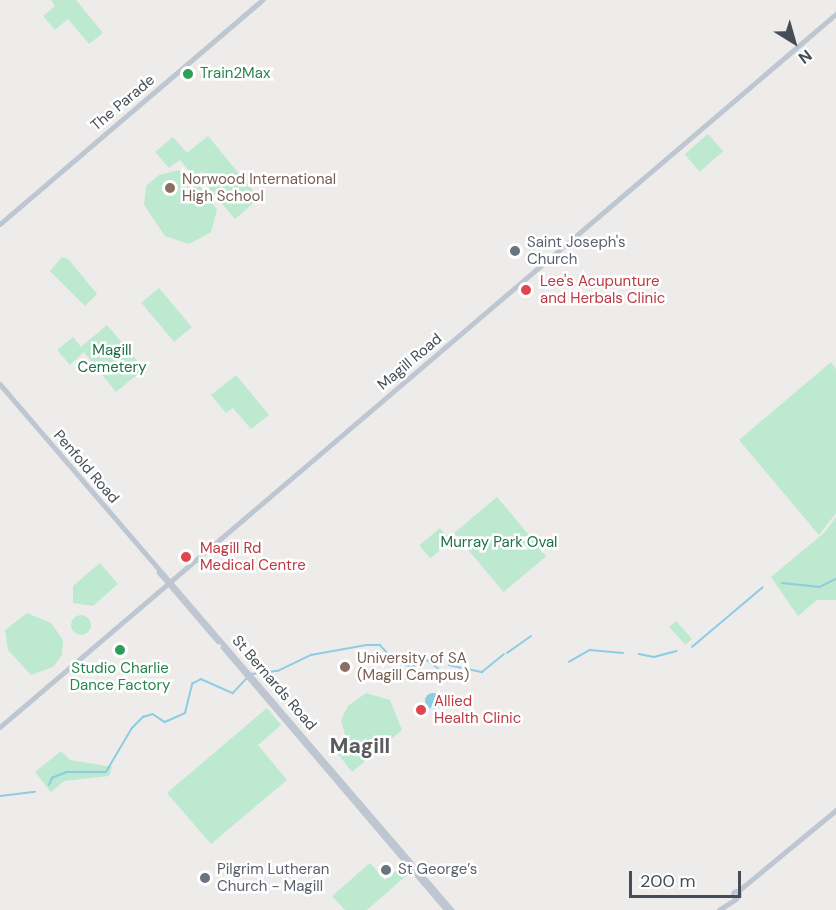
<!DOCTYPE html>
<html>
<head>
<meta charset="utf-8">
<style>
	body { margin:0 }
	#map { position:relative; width:836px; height:910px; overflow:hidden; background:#eeebeb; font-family:"DM Sans",sans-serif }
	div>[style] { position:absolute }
	.green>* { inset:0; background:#bce9cf; transform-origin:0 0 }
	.round { border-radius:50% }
	.water>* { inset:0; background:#8ccde3 }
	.stream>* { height:1.5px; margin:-0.75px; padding:0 0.75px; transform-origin:0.75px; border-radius:0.75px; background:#8ccde3 }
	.secondary>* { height:4.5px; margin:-2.25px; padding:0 2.25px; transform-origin:2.25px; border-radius:2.25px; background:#bdc6d1 }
	.secondary>.ring { margin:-2.25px; padding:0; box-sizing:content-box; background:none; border:4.5px solid #bdc6d1; border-radius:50% }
	.dots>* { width:16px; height:16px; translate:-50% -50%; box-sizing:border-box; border:3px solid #fff; border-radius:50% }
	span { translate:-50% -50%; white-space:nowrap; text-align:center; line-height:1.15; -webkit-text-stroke:5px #fff; paint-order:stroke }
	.leisure-label { font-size:15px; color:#27864d }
	.left { translate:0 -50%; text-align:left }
	.street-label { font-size:15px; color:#454e57 }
	.education-label { font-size:15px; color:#785e54 }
	.worship-label { font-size:15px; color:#5b616d }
	.health-label { font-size:15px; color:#be3a42 }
	.park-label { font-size:15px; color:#1e704a }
	.district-label { font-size:21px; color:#595b5f; font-weight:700 }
	.north { position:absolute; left:764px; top:12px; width:60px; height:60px; -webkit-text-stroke:4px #fff; paint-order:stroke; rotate:143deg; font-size:16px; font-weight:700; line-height:24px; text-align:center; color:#454e57 }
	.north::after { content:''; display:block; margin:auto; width:21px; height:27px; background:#454e57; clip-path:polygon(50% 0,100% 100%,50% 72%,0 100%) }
	.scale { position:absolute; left:629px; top:871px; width:112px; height:27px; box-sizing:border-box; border:3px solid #454e57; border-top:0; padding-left:8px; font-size:18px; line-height:21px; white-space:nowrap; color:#454e57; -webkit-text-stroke:4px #fff; paint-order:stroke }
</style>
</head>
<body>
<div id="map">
	<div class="green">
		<i style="clip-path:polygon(51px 0,76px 0,103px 33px,89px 44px,68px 19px,55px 30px,43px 16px,55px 6px)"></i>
		<i style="left:708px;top:134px;width:23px;height:31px;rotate:49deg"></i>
		<i style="clip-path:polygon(208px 136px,259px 198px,235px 219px,198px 176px,207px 168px,194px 177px,180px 160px,169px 168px,155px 152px,173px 137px,187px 153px)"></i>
		<i style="clip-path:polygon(178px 170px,197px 181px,217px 210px,211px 232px,189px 244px,165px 236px,144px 205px,146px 186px,159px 175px)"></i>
		<i style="clip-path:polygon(62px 257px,68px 259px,97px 294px,85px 306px,50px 271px)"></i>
		<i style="left:159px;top:288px;width:51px;height:23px;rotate:50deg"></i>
		<i style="clip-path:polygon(107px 325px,144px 369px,116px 392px,84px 352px,70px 365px,57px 350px,73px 337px,81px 347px)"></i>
		<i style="clip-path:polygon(831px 362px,836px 369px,836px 513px,819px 535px,739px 440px)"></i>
		<i style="clip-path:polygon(236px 375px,269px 415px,251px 429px,233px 408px,226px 413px,211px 395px)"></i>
		<i style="left:497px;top:497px;width:77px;height:56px;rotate:50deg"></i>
		<i style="clip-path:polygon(836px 517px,836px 600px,817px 600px,798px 616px,771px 577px,825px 532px)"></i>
		<i style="left:440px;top:528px;width:17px;height:27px;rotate:50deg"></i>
		<i style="clip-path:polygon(100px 563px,118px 584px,93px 606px,73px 603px,73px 586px)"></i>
		<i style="clip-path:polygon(27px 613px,51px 623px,63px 640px,62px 655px,53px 667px,31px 675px,8px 650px,5px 630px)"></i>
		<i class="round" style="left:71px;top:615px;width:20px;height:20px"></i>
		<i style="left:676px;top:621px;width:24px;height:9px;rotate:48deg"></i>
		<i style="clip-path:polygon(366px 693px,390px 700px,402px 730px,352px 772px,338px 754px,348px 745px,341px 720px,348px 706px)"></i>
		<i style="clip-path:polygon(267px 708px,281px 725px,258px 745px,287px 780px,211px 844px,167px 793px)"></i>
		<i style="clip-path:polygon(61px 751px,70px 760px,112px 767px,109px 776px,64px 781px,51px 792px,35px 772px)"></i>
		<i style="clip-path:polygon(370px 863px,385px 880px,403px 865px,407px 875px,367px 910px,345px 910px,332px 896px)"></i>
	</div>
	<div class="water">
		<i class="round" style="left:425px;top:693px;width:16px;height:16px"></i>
	</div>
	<div class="stream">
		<i style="left:782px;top:583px;width:38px;rotate:6deg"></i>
		<i style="left:820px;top:587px;width:18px;rotate:-27deg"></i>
		<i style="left:692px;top:647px;width:92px;rotate:-40.1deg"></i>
		<i style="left:507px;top:653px;width:29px;rotate:-35deg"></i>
		<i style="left:639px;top:654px;width:15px;rotate:11deg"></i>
		<i style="left:654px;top:657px;width:23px;rotate:-15deg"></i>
		<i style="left:569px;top:662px;width:24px;rotate:-30deg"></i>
		<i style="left:590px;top:650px;width:33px;rotate:5deg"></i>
		<i style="left:449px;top:665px;width:34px;rotate:12deg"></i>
		<i style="left:482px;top:672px;width:28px;rotate:-39deg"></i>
		<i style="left:252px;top:674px;width:26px;rotate:-7deg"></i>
		<i style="left:278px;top:671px;width:37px;rotate:-26deg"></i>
		<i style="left:311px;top:655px;width:56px;rotate:-10.3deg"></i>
		<i style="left:366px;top:645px;width:14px"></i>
		<i style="left:380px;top:645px;width:19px;rotate:47deg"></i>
		<i style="left:393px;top:659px;width:20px;rotate:24deg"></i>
		<i style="left:411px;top:667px;width:17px;rotate:-24deg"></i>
		<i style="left:427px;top:660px;width:14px;rotate:36deg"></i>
		<i style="left:49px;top:785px;width:8px;rotate:-67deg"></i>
		<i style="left:52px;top:778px;width:16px;rotate:-22deg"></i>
		<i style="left:67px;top:772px;width:39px"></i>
		<i style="left:106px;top:772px;width:51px;rotate:-59.4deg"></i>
		<i style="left:132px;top:728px;width:16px;rotate:-45deg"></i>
		<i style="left:143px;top:717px;width:10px;rotate:-17deg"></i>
		<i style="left:153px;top:714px;width:14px;rotate:34deg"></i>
		<i style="left:165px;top:722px;width:22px;rotate:-24deg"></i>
		<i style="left:185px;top:713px;width:30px;rotate:-76deg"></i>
		<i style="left:192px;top:684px;width:10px;rotate:-29deg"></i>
		<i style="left:201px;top:679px;width:35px;rotate:24deg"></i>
		<i style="left:233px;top:693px;width:19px;rotate:-47deg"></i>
		<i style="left:0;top:796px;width:35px;rotate:-7deg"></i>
	</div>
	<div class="secondary">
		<i style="left:0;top:224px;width:345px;rotate:-40.5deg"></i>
		<i style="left:0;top:384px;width:694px;rotate:49.33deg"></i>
		<i style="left:159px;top:572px;width:91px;rotate:49.5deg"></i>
		<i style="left:223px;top:647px;width:345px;rotate:49.6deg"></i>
		<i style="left:0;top:727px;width:1099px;rotate:-40.46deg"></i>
		<i class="ring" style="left:733.5px;top:891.5px;width:2.5px;height:2.5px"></i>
		<i style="left:737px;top:892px;width:129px;rotate:-39.6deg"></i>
		<i style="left:719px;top:910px;width:20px;rotate:-33deg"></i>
	</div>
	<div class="dots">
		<i style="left:188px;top:74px;background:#2e9e5b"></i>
		<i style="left:170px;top:188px;background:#8d6e63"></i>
		<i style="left:515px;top:251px;background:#6b7280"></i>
		<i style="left:526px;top:290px;background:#e0444e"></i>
		<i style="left:186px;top:557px;background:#e0444e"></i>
		<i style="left:120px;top:650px;background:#2e9e5b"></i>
		<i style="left:345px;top:667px;background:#8d6e63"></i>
		<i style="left:421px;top:710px;background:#e0444e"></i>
		<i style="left:386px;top:870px;background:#6b7280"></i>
		<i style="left:205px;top:878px;background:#6b7280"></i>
	</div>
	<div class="leisure-label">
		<span class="left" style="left:200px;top:74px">Train2Max</span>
		<span style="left:120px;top:677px">Studio Charlie<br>Dance Factory</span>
	</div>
	<div class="street-label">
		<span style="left:123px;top:103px;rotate:-40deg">The Parade</span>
		<span style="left:410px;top:362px;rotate:-40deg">Magill Road</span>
		<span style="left:86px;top:467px;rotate:49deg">Penfold Road</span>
		<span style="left:274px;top:683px;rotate:49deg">St Bernards Road</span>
	</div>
	<div class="education-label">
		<span class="left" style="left:182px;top:188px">Norwood International<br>High School</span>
		<span class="left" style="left:357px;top:667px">University of SA<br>(Magill Campus)</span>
	</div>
	<div class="worship-label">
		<span class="left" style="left:527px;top:251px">Saint Joseph's<br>Church</span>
		<span class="left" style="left:217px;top:878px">Pilgrim Lutheran<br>Church - Magill</span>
		<span class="left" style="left:398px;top:870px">St George’s</span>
	</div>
	<div class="health-label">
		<span class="left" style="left:540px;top:290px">Lee's Acupunture<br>and Herbals Clinic</span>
		<span class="left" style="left:200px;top:557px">Magill Rd<br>Medical Centre</span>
		<span class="left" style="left:434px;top:710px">Allied<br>Health Clinic</span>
	</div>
	<div class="park-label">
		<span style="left:112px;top:359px">Magill<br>Cemetery</span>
		<span style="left:499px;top:543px">Murray Park Oval</span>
	</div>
	<div class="district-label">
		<span style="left:360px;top:746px">Magill</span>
	</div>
	<div class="north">N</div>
	<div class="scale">200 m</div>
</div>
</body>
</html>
